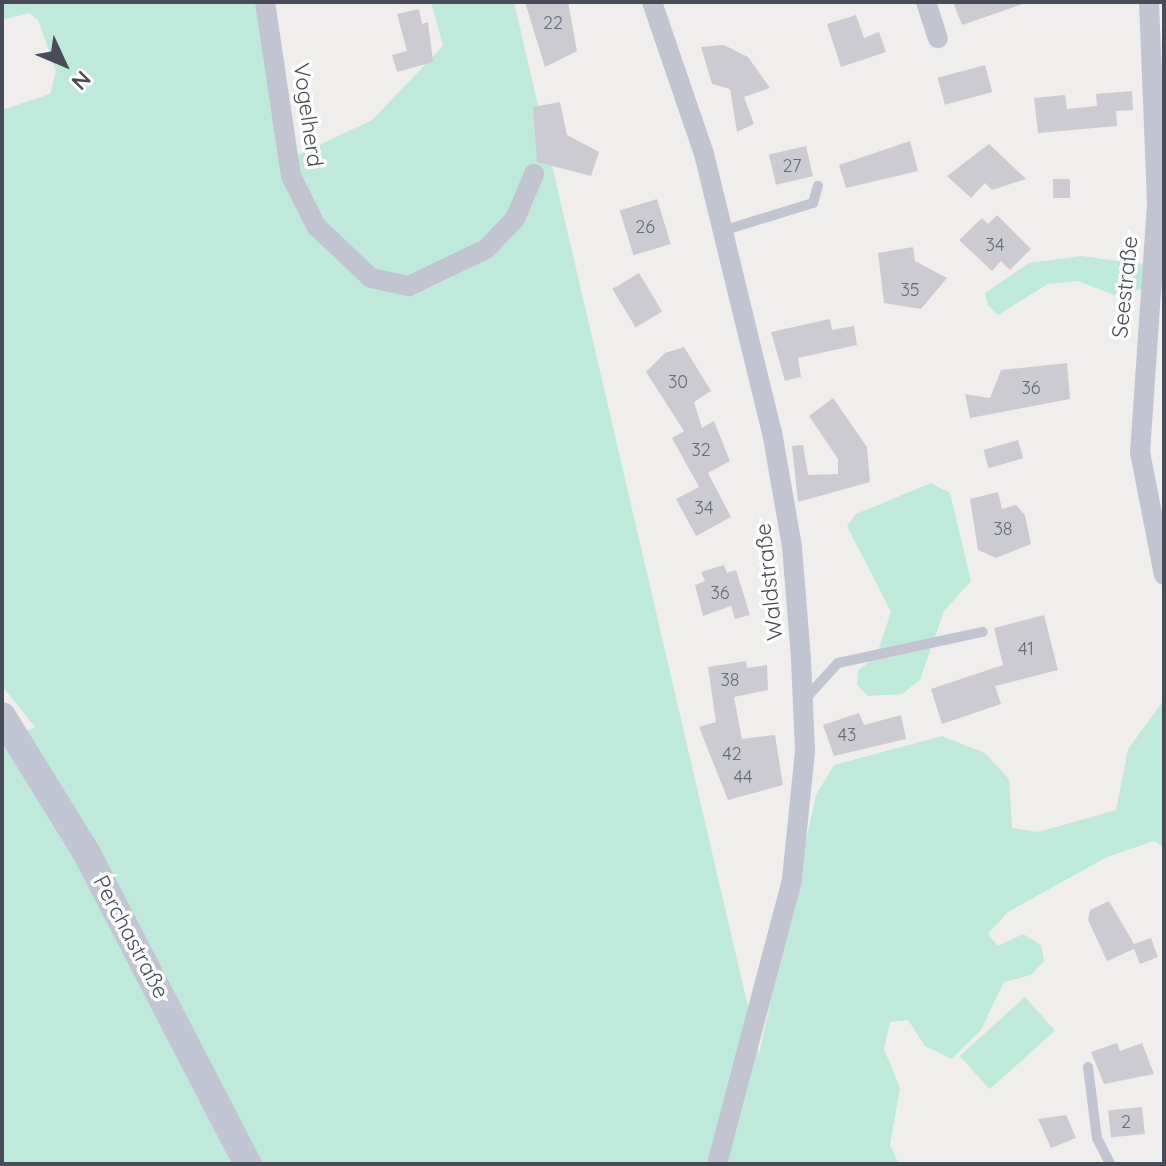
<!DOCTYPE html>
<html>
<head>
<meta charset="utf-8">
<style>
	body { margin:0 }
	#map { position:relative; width:1166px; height:1166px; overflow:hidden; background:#f0eeed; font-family:Quicksand,sans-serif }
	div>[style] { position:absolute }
	.green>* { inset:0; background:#bfeadb; transform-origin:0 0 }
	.building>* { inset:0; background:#cbcbd1; transform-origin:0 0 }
	.lane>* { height:10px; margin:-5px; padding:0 5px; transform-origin:5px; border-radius:5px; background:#c2c5d1 }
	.street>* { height:20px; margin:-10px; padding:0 10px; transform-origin:10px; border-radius:10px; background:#c2c5d1 }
	.secondary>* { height:28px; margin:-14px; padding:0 14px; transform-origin:14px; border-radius:14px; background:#c1c5d4 }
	span { translate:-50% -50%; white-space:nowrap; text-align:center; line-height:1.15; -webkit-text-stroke:7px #fff; paint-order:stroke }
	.number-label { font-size:18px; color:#686c76 }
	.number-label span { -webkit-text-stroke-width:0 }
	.street-label { font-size:22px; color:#474c58 }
	.frame { position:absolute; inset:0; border:4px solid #474c58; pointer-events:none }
	.north { position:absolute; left:24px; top:24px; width:80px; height:80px; -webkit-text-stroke:6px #fff; paint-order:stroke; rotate:134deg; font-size:22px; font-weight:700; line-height:32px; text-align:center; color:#474c58 }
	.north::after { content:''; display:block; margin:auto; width:28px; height:36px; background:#474c58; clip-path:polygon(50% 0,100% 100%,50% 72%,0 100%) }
</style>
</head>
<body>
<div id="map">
	<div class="green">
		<i style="clip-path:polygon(2px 2px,257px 2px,283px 162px,372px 120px,443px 46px,431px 2px,514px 2px,759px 1054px,816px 795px,834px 765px,942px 736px,985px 753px,1009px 779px,1012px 828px,1038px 832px,1116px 810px,1128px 749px,1164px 700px,1164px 847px,1154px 841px,1107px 857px,1008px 912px,988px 934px,998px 946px,1023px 934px,1041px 945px,1044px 961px,1031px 975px,1004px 982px,981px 1030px,952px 1059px,925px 1046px,908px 1020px,890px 1022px,884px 1049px,900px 1088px,890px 1145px,899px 1164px,2px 1164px,2px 741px,35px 727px,2px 686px,2px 110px,50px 94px,56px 71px,38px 20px,29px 13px,2px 20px)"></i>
		<i style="clip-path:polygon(1164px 236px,1164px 284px,1114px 295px,1078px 281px,1048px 284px,998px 315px,988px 305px,985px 293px,1029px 263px,1081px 256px,1141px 264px,1161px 252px)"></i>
		<i style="clip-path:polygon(931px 483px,950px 493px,971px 581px,944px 611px,920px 680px,902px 694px,868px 696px,857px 685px,858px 670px,876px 657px,891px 612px,847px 526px,856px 514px)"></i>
		<i style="left:1025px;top:997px;width:45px;height:88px;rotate:48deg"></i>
	</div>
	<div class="building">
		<i style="clip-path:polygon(525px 2px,568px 2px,577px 51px,545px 67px)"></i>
		<i style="clip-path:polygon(953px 2px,1023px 2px,1023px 4px,962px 25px)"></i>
		<i style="clip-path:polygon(419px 9px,422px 24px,428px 22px,433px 62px,397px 72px,392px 55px,407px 51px,397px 14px)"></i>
		<i style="clip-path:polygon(856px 15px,864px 38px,879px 32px,886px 52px,841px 67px,827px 24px)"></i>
		<i style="clip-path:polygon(724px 45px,748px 57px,770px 88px,744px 97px,754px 124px,737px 132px,730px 89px,712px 84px,701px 47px)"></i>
		<i style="left:985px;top:65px;width:28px;height:49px;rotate:75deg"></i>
		<i style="clip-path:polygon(1132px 91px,1133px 110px,1116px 111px,1117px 126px,1038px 133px,1034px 98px,1065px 95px,1067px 109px,1097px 106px,1096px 94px)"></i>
		<i style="clip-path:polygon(560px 102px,567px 135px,599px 152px,591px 176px,537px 162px,533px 107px)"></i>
		<i style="clip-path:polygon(910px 141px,918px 171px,846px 188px,839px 165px)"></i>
		<i style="clip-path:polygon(989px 144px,1026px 179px,992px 190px,985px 183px,971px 198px,947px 176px)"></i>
		<i style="left:806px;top:146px;width:31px;height:38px;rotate:77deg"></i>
		<i style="left:1053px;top:179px;width:17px;height:19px"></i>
		<i style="left:657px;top:199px;width:47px;height:39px;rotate:73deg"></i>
		<i style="clip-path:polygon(997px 215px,1031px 249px,1010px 270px,1001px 261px,992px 271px,959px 240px,982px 218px,988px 224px)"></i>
		<i style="clip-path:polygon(913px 247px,915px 261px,947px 278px,921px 309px,884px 303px,878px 253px)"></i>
		<i style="left:639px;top:273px;width:45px;height:31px;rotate:59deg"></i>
		<i style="clip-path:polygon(830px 319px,832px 330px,854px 326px,857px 345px,798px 358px,801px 377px,785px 381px,771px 332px)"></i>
		<i style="clip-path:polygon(684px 347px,711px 391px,694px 402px,702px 428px,714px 421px,730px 461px,708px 473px,731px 517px,696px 536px,676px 499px,699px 487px,672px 438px,684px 431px,646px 372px,665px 353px)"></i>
		<i style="clip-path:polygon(1067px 363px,1070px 399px,970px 418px,965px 394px,990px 398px,1001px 370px)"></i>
		<i style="clip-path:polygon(833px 398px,867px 447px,870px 482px,798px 502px,792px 446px,803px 445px,808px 475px,838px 474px,838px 459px,809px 416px)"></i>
		<i style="left:1018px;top:440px;width:19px;height:36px;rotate:74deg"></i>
		<i style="clip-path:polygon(998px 492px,1002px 509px,1016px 505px,1025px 515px,1031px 544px,996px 558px,978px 550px,970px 499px)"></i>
		<i style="clip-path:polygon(724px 565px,727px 573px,736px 570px,750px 615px,735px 619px,731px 606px,703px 616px,695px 585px,705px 581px,701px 572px)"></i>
		<i style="clip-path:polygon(1044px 615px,1058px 670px,995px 686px,1001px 704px,942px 724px,931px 689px,1003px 665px,994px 628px)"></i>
		<i style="clip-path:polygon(746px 661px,747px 668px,767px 665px,768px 690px,734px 697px,742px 739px,775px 735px,783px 785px,728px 800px,699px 727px,716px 722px,708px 667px)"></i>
		<i style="clip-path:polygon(859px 713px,864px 725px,901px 715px,906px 739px,834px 756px,823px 725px)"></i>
		<i style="clip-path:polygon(1109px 901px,1134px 944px,1151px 938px,1158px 957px,1140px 964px,1134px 949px,1107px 961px,1088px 920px,1090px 910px)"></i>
		<i style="clip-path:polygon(1117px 1043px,1120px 1051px,1142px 1043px,1154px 1074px,1104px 1084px,1091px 1052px)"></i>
		<i style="left:1142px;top:1107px;width:27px;height:34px;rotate:84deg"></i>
		<i style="clip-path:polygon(1066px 1115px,1076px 1138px,1051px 1148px,1038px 1119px)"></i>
	</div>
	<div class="lane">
		<i style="left:722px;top:231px;width:95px;rotate:-17.1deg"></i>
		<i style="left:813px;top:203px;width:18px;rotate:-74deg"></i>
		<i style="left:805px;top:699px;width:49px;rotate:-47.5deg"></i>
		<i style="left:838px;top:663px;width:148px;rotate:-12.1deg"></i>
		<i style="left:1088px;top:1067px;width:72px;rotate:82.8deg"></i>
		<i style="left:1097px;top:1138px;width:29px;rotate:63deg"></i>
	</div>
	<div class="street">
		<i style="left:265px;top:2px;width:176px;rotate:81.5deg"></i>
		<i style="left:291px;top:176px;width:56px;rotate:63.4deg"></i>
		<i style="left:316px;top:226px;width:76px;rotate:43.4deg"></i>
		<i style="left:371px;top:278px;width:39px;rotate:12deg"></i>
		<i style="left:409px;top:286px;width:85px;rotate:-25.7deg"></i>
		<i style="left:486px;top:249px;width:42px;rotate:-46deg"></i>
		<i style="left:515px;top:219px;width:49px;rotate:-67.1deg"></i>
		<i style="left:652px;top:2px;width:161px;rotate:71.1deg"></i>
		<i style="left:704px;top:154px;width:286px;rotate:76.3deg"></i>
		<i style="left:772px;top:432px;width:117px;rotate:80.1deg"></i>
		<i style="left:792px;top:547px;width:112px;rotate:85.4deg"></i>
		<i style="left:801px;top:659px;width:92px;rotate:87.5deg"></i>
		<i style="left:805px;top:751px;width:130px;rotate:95.8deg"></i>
		<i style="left:792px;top:880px;width:294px;rotate:104.8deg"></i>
		<i style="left:926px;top:2px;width:38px;rotate:72deg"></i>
		<i style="left:1149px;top:2px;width:202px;rotate:87.7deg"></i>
		<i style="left:1157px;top:204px;width:249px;rotate:93.9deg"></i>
		<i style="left:1140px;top:452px;width:125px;rotate:79deg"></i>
	</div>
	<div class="secondary">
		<i style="left:2px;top:716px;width:160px;rotate:58.3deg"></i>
		<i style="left:86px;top:852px;width:352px;rotate:62.6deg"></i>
	</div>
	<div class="number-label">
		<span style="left:553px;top:23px">22</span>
		<span style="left:792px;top:166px">27</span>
		<span style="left:645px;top:227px">26</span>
		<span style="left:995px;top:245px">34</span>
		<span style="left:910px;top:290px">35</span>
		<span style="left:678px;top:382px">30</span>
		<span style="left:1031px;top:388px">36</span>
		<span style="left:701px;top:450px">32</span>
		<span style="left:704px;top:508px">34</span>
		<span style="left:1003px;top:529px">38</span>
		<span style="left:720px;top:593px">36</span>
		<span style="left:1026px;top:649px">41</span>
		<span style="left:730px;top:680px">38</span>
		<span style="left:847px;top:735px">43</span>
		<span style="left:732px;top:754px">42</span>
		<span style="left:743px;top:777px">44</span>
		<span style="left:1126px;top:1122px">2</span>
	</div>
	<div class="street-label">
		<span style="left:308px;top:115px;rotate:82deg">Vogelherd</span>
		<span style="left:1125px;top:287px;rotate:-84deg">Seestraße</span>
		<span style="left:769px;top:582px;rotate:-96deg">Waldstraße</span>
		<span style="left:131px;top:937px;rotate:62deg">Perchastraße</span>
	</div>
	<div class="frame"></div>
	<div class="north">N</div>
</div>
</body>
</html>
